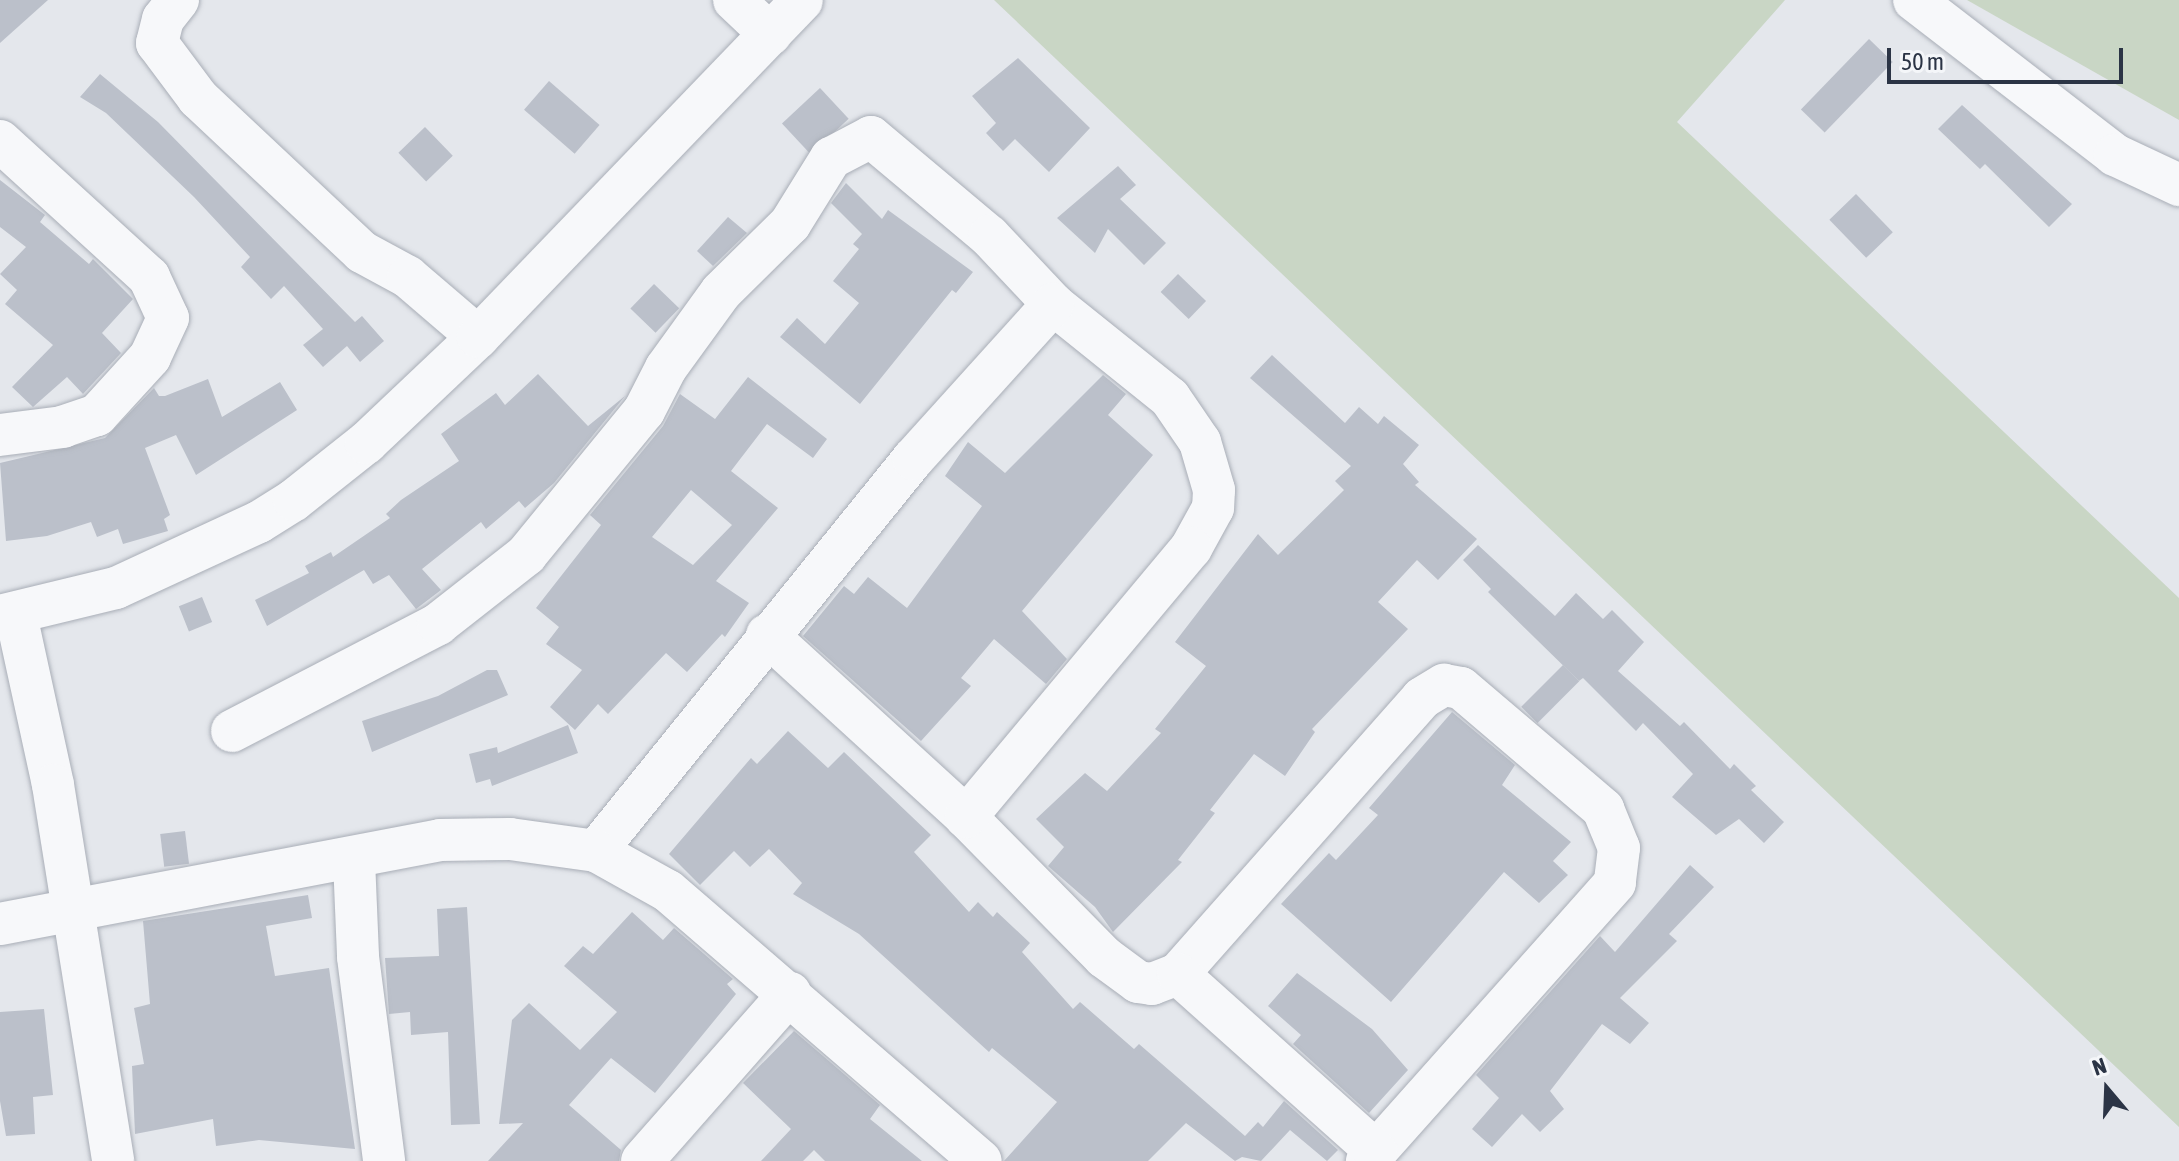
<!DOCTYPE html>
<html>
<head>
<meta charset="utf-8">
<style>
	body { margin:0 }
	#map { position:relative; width:2179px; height:1161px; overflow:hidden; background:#e4e7ec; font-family:"Asap Condensed",sans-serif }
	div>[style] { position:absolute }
	.green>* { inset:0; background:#c9d6c5 }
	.building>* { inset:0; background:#bbc0ca; transform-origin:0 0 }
	.roads { filter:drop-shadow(0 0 2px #a9aeb7) drop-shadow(0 0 2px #a9aeb7) }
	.minor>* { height:42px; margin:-21px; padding:0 21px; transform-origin:21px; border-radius:21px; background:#f7f8fa }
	span { translate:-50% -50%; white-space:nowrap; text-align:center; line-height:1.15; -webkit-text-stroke:6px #f4f6f9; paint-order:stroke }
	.north { position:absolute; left:2067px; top:1049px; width:80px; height:80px; -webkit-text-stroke:6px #f4f6f9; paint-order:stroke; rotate:341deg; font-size:22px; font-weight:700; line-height:32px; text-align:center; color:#2b3445 }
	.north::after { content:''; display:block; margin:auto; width:28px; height:36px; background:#2b3445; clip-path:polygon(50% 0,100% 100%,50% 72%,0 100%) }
	.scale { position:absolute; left:1887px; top:48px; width:236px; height:36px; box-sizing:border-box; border:4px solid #2b3445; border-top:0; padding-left:10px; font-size:24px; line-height:28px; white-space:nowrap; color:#2b3445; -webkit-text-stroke:6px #f4f6f9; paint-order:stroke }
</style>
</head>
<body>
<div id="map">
	<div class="green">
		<i style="clip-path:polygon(994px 0,1785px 0,1677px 122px,2179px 598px,2179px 1127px)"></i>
		<i style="clip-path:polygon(1967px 0,2179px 0,2179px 120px)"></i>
	</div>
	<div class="building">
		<i style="clip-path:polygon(0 0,48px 0,0 43px)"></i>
		<i style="left:1869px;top:39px;width:33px;height:98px;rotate:44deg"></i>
		<i style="clip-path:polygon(1018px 58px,1090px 128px,1049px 172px,1015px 139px,1003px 151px,986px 133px,996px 123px,972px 96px)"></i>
		<i style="clip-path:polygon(100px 74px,158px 122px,355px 322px,362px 316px,384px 341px,360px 362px,347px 346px,323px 367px,303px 345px,323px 329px,284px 286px,271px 299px,241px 267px,250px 257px,194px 197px,106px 113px,80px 97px)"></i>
		<i style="left:549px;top:81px;width:67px;height:38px;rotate:41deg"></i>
		<i style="left:820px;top:88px;width:42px;height:52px;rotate:47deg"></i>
		<i style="clip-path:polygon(1962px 105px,2072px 204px,2049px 227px,1985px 164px,1980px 169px,1938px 129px)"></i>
		<i style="left:425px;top:127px;width:40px;height:37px;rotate:46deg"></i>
		<i style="clip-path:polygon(1118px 166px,1136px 185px,1120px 199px,1166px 243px,1144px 265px,1108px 229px,1095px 253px,1057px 218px)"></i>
		<i style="clip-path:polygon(0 180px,45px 215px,40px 222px,89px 264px,93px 259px,133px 299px,102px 333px,121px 353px,83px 394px,67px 377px,33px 407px,12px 387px,53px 345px,5px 304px,17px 290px,0 274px,26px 247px,0 227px)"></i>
		<i style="clip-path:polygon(846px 183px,882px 219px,888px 210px,973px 272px,956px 293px,952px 290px,860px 404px,780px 337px,797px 318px,825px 344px,859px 303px,833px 281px,859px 249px,853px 244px,862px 234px,831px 203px)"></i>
		<i style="left:1856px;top:194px;width:53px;height:37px;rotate:46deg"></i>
		<i style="clip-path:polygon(728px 217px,747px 233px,713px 266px,697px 251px)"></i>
		<i style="left:1178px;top:274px;width:39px;height:25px;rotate:44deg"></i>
		<i style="left:654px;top:284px;width:35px;height:34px;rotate:44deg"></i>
		<i style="clip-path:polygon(1272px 355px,1345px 423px,1359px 407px,1378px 424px,1384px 416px,1419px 445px,1403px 464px,1419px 482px,1415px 485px,1477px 539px,1438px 580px,1417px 560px,1378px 602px,1408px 629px,1312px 729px,1315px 732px,1285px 776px,1254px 754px,1210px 810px,1215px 813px,1178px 860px,1182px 862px,1113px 932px,1095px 907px,1048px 866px,1064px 847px,1036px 819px,1085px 773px,1107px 791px,1161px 733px,1155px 729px,1206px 666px,1175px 642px,1258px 534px,1278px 555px,1344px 490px,1335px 481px,1351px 466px,1250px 378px)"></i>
		<i style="clip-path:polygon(538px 374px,588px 426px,625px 396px,554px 483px,525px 508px,519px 501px,486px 529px,481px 522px,422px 569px,441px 590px,416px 609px,389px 575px,373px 584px,364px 570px,267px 626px,255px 600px,309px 573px,305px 566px,331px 552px,333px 557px,390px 518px,386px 514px,401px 500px,459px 461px,441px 434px,496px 393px,505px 405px)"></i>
		<i style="clip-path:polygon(1103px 375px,1126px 394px,1108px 415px,1153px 455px,1022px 611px,1067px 659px,1046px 684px,994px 639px,961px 678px,971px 686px,921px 741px,803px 636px,844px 586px,854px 594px,868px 577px,907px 608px,982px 506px,945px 476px,968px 442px,1005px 473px)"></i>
		<i style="clip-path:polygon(evenodd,748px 377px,827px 439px,813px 458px,767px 424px,731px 471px,778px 508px,716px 581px,749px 603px,725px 637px,722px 634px,687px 672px,666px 653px,608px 714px,598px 704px,575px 730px,550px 707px,582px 670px,546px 644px,559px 627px,536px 608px,601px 525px,590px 515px,663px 426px,680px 394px,715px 419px,748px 377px,691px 490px,732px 525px,693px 565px,652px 537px,691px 490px)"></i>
		<i style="clip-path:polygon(208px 379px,222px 417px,280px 382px,297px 410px,196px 475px,176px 435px,145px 448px,170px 515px,164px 519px,168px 531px,123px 544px,118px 529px,97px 537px,91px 522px,47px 536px,6px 541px,0 463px,105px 438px,154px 388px,159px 396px,165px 396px)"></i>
		<i style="clip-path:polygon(1478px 545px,1555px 616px,1576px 593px,1603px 619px,1612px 610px,1644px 642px,1618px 671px,1680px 726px,1684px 722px,1730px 769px,1734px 764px,1756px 786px,1751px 790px,1784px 822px,1764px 843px,1739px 819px,1716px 835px,1672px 797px,1693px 774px,1643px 723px,1636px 731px,1583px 678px,1579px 681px,1488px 592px,1491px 589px,1463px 560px)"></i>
		<i style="left:202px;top:597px;width:27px;height:25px;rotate:68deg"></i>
		<i style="left:1563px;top:665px;width:23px;height:59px;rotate:45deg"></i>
		<i style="clip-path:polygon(487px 670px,497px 670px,508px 695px,372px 752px,362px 721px,438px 696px)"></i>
		<i style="clip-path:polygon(1452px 712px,1515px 765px,1502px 785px,1571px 842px,1553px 861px,1568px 875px,1539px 903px,1504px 872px,1391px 1002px,1281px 904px,1329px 853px,1336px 860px,1378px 815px,1369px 808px)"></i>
		<i style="clip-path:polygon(568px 725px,578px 753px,492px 786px,490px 779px,476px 783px,469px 754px,497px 747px,498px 753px)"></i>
		<i style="clip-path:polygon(788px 731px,828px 768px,844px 752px,931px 835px,914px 852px,969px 912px,978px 902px,993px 917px,997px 912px,1030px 943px,1022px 952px,1073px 1009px,1080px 1002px,1134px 1049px,1139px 1044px,1245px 1136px,1258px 1122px,1263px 1127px,1284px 1101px,1338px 1150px,1327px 1161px,1290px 1130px,1261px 1161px,1242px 1157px,1235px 1161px,1186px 1123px,1148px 1161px,1004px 1161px,1057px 1102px,992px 1048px,989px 1052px,859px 934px,793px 894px,802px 883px,769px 849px,750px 867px,734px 851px,700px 885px,669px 854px,751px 758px,757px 764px)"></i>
		<i style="left:185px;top:831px;width:33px;height:25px;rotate:83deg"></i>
		<i style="clip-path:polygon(1690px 865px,1714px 887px,1669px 934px,1677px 941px,1620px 998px,1649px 1023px,1630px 1044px,1602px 1024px,1550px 1091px,1564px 1109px,1540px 1132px,1522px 1114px,1492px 1147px,1472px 1129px,1499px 1098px,1476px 1075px,1600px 936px,1615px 952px)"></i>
		<i style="clip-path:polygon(308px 895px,312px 918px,266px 926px,275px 976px,329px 968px,355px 1149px,259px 1140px,216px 1146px,213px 1119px,135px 1134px,132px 1066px,144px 1064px,134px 1008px,150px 1004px,143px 921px)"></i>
		<i style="clip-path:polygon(467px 907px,480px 1124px,451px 1125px,448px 1032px,411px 1035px,410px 1012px,389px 1014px,385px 958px,439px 956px,437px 909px)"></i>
		<i style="clip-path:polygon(632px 912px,663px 940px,674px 928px,733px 979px,727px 984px,736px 994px,655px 1093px,611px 1058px,569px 1105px,621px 1150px,619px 1161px,488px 1161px,523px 1123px,499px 1124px,512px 1020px,529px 1003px,580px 1050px,617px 1012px,564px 966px,583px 946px,593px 954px)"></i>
		<i style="clip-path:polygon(1297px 973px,1372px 1029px,1408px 1070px,1369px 1113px,1293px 1044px,1301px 1035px,1268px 1006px)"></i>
		<i style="clip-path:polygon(44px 1009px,53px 1095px,33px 1097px,35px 1134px,6px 1136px,0 1101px,0 1012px)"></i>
		<i style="clip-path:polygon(794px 1031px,880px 1105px,870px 1119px,922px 1161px,825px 1161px,814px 1150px,803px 1161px,761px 1161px,791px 1129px,743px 1083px)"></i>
	</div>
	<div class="roads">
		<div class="minor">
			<i style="left:178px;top:0;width:24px;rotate:128deg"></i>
			<i style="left:163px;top:19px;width:25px;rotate:104deg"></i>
			<i style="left:157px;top:43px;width:69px;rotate:53.3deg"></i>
			<i style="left:198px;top:98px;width:225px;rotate:43.2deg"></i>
			<i style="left:362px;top:252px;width:52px;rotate:28.5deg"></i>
			<i style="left:408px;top:277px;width:92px;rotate:40.6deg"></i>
			<i style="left:734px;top:0;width:50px;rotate:43.4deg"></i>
			<i style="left:1914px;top:0;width:254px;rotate:37.6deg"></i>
			<i style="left:2115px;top:155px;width:71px;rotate:25.1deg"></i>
			<i style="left:0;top:141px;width:202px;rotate:42.4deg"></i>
			<i style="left:149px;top:277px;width:45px;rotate:65.1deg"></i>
			<i style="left:168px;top:318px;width:43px;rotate:114.8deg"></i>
			<i style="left:150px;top:357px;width:79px;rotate:132.4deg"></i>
			<i style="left:97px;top:415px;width:36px;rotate:161deg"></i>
			<i style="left:63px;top:427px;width:64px;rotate:172.8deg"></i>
			<i style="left:16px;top:615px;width:174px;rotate:77.7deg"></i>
			<i style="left:53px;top:785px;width:381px;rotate:80.9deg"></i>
			<i style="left:0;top:616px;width:119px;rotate:-13.6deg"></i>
			<i style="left:116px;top:588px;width:157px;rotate:-24.8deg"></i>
			<i style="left:259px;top:522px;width:41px;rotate:-32.2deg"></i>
			<i style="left:294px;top:500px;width:92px;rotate:-38.4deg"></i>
			<i style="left:366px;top:443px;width:154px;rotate:-43.4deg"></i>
			<i style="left:478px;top:337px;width:467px;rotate:-46.1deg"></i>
			<i style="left:767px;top:635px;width:270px;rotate:42.4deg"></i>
			<i style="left:966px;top:817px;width:197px;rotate:45.4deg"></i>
			<i style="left:1104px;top:957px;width:42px;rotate:36.3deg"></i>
			<i style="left:1138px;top:982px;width:14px;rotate:8deg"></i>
			<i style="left:1152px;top:984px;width:28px;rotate:-21deg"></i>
			<i style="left:1178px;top:974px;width:368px;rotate:-48.5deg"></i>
			<i style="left:1422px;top:698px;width:26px;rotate:-31deg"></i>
			<i style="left:1444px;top:685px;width:17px;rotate:10deg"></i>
			<i style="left:1461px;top:688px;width:187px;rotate:40.4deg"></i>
			<i style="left:1603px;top:809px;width:42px;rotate:67.7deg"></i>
			<i style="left:1619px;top:848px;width:35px;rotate:97deg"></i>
			<i style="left:1615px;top:883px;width:373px;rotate:131.7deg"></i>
			<i style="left:232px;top:731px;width:232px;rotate:-27.4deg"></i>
			<i style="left:438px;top:624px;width:112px;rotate:-38.1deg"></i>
			<i style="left:526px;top:555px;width:186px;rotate:-50.7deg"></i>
			<i style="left:644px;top:411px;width:48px;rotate:-62.9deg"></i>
			<i style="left:666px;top:368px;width:94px;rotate:-54.1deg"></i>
			<i style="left:721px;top:292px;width:97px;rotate:-44.6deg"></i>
			<i style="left:790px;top:224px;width:78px;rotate:-58.2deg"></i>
			<i style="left:831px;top:158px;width:45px;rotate:-27.7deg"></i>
			<i style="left:871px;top:137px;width:154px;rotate:40deg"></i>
			<i style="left:989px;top:236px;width:93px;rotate:46.7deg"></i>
			<i style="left:1053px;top:304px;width:150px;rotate:38.8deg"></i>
			<i style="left:1170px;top:398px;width:53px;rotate:55.7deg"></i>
			<i style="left:1200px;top:442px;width:50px;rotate:73.7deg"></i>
			<i style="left:1214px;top:490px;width:18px;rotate:93deg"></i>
			<i style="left:1213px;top:508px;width:46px;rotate:118.8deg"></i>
			<i style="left:1191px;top:548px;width:351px;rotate:129.9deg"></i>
			<i style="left:596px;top:851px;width:504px;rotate:-51.04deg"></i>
			<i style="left:913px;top:459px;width:209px;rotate:-47.9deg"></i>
			<i style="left:354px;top:860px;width:97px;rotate:87.6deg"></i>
			<i style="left:358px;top:957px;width:206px;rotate:82.7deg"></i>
			<i style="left:0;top:924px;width:448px;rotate:-10.8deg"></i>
			<i style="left:440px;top:840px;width:70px;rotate:-0.8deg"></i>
			<i style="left:510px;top:839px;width:87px;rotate:7.9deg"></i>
			<i style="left:596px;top:851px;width:82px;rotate:29.1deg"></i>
			<i style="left:668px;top:891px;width:413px;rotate:40.8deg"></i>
			<i style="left:1178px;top:974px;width:266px;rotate:41.8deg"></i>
			<i style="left:642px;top:1161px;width:224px;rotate:-48.6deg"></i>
		</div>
	</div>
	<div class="north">N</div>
	<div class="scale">50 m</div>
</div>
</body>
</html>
